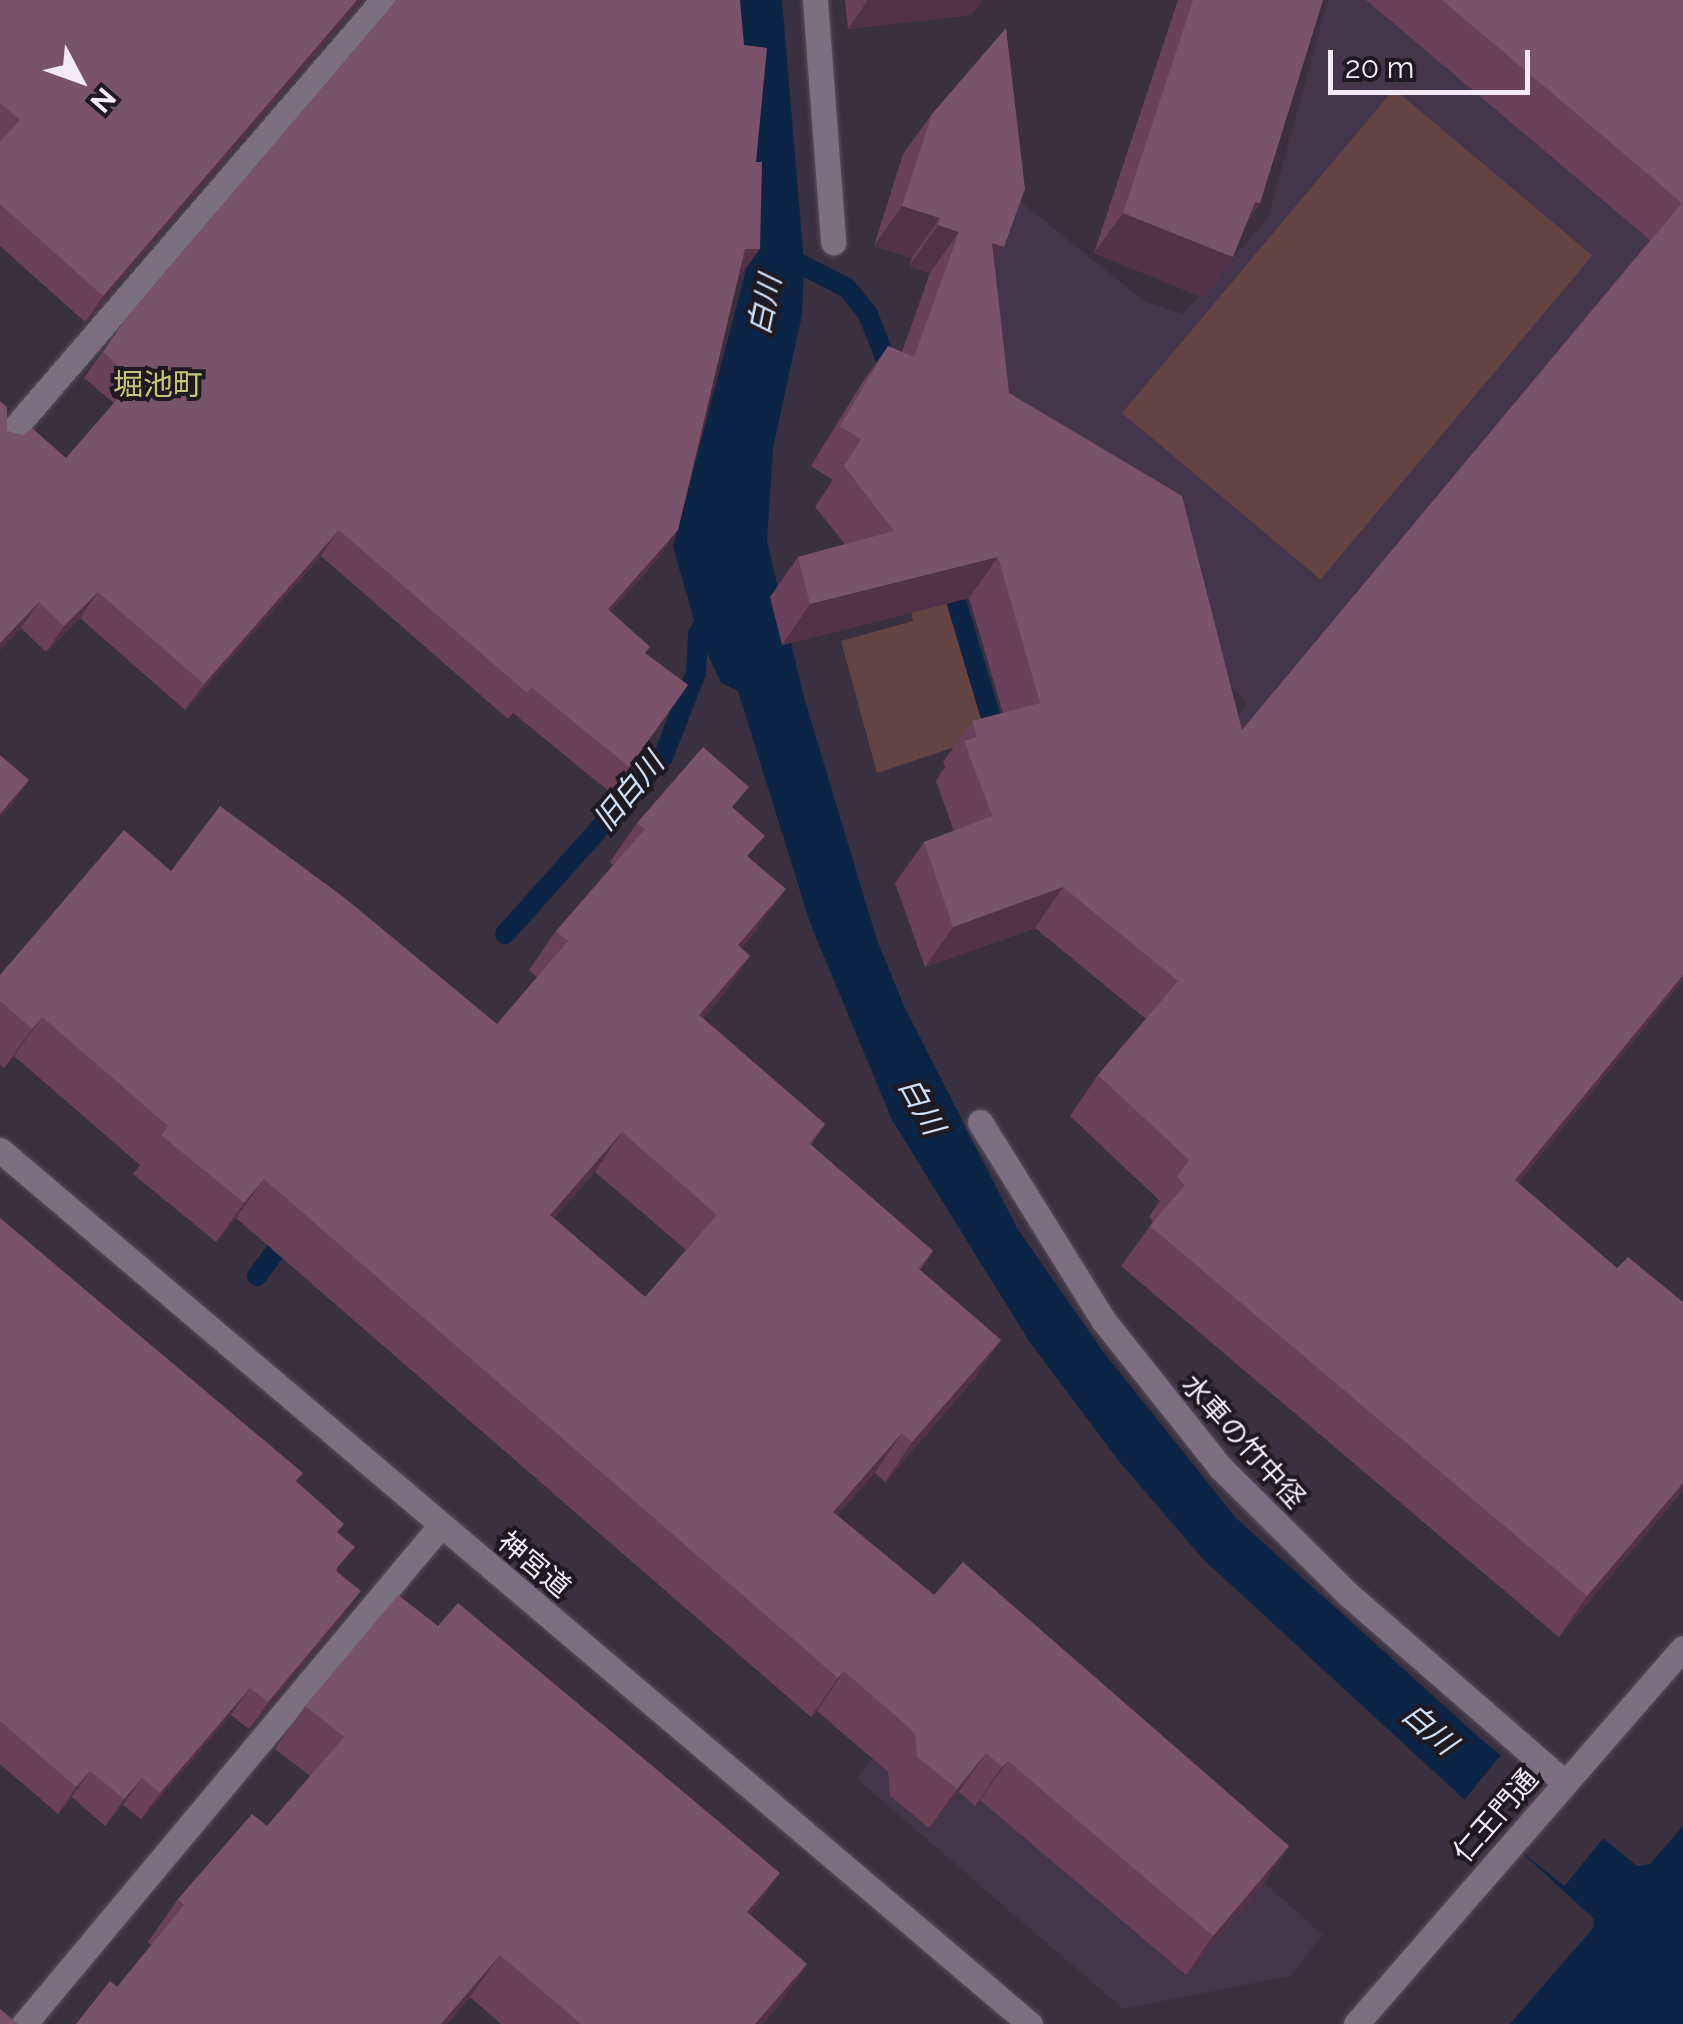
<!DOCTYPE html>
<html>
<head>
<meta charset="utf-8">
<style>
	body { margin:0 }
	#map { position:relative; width:1683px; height:2024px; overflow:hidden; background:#3b303f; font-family:Raleway,"Noto Sans JP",sans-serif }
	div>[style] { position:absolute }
	.built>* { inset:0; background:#45354a }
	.green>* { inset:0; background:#644343; transform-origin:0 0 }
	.water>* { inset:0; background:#0c2547 }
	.pier>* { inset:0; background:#3b303f; transform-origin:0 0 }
	.stream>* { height:20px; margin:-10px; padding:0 10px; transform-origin:10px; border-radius:10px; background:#0c2547 }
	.roads { filter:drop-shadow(0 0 2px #584e5c) drop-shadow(0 0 2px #584e5c) }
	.minor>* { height:25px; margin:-12.5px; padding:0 12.5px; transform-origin:12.5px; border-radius:12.5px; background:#7c6f81 }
	.tertiary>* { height:25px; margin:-12.5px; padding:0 12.5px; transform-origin:12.5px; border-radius:12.5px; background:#7c6f81 }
	.wall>* { inset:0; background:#6a4158 }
	.shaded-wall>* { inset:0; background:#513247 }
	.building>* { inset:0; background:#795369 }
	span { translate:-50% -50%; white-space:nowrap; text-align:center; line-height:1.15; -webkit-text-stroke:8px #1f1a21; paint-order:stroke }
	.street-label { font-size:28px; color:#f2eaf4 }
	.water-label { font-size:30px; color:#cddff9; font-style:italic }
	.neighbourhood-label { font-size:30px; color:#c6c678 }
	.north { position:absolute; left:30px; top:30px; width:100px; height:100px; -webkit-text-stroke:8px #1f1a21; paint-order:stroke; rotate:131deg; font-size:28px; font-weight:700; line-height:40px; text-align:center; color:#f2eaf4 }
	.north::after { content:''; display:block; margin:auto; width:35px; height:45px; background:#f2eaf4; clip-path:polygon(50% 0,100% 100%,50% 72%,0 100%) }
	.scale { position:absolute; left:1328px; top:50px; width:202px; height:45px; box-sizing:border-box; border:5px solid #f2eaf4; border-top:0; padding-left:12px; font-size:30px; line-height:35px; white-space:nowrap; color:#f2eaf4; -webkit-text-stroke:8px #1f1a21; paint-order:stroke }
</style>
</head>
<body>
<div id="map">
	<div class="built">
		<i style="clip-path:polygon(1328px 0,1683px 0,1683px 441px,1188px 773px,1248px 704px,982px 411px,963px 328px,1011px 194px,1144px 301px,1183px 314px,1268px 218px)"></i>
		<i style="clip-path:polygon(981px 1634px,1323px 1935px,1290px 1976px,1123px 2009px,856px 1778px)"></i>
	</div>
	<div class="green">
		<i style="left:1394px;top:89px;width:259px;height:423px;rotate:40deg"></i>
		<i style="clip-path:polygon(944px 591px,988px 736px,877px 773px,841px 641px,913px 621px,909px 598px)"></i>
	</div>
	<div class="water">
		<i style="clip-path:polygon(722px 0,782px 0,804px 263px,802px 315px,773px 448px,767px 541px,803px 694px,877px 940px,904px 1006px,1017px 1228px,1104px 1353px,1236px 1518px,1482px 1740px,1637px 1866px,1650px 1864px,1683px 1826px,1683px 2024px,1510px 2024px,1594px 1927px,1593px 1918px,1203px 1559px,1118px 1460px,1029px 1341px,892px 1120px,810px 923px,738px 691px,721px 683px,698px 634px,673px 547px,745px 274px,751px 70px)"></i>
	</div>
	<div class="pier">
		<i style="left:1504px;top:1751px;width:132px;height:67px;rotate:39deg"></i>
	</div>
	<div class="stream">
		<i style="left:779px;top:253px;width:76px;rotate:27.2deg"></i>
		<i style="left:847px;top:288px;width:33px;rotate:51deg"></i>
		<i style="left:868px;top:314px;width:66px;rotate:68.8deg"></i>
		<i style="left:949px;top:577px;width:168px;rotate:73.4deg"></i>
		<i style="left:505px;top:934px;width:237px;rotate:-48.2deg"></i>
		<i style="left:663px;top:757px;width:90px;rotate:-68.6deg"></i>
		<i style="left:696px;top:673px;width:39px;rotate:-87deg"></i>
		<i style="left:698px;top:634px;width:26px;rotate:-61deg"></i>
		<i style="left:257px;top:1276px;width:57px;rotate:-53.5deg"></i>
	</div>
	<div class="roads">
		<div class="minor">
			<i style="left:815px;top:0;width:243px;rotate:85.7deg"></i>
			<i style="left:0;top:445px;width:587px;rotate:-49.28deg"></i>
			<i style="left:980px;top:1122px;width:234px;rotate:58.1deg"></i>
			<i style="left:1104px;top:1321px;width:188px;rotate:51.5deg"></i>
			<i style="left:1221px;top:1468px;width:180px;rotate:44.8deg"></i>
			<i style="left:1349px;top:1595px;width:286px;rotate:41deg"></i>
			<i style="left:24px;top:2024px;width:650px;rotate:-50.12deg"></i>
		</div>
		<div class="tertiary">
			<i style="left:0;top:1150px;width:1351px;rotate:40.32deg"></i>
			<i style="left:1356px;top:2024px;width:498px;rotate:-49deg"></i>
		</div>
	</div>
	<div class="wall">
		<i style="clip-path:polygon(0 0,362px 0,85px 322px,0 246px)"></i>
		<i style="clip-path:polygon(397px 0,741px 275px,739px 275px,660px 556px,610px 612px,645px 653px,688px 685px,611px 793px,513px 713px,508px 719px,321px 556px,185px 710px,80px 618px,46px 652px,21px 628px,0 650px,0 401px,7px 431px,66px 458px,114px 403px,84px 378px,127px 317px)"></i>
		<i style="clip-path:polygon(845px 0,982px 0,971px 15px,848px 29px)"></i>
		<i style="clip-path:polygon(1178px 0,1323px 0,1260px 203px,1247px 223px,1205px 298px,1094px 253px)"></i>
		<i style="clip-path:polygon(1366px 0,1683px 0,1683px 980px,1518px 1183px,1683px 1490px,1559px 1637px,1121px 1266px,1153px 1222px,1149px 1217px,1160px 1201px,1070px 1116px,1098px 1075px,1146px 1019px,1035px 928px,925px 967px,895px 883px,924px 842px,954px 831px,936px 781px,945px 767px,943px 762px,972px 721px,1003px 713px,969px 598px,782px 645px,770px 597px,798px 557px,845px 544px,815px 507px,833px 480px,811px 466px,860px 386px,888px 346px,902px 352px,930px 273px,909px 266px,912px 258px,874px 246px,903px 154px,932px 114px,1004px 247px,994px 261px,1009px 393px,1242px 730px,1650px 240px)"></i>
		<i style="clip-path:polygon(evenodd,734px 809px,749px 858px,758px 928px,741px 948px,750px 956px,723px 995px,703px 1018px,825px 1124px,811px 1145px,933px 1251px,920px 1270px,1001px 1340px,974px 1379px,885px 1482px,875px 1473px,837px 1515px,934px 1595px,1289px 1846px,1262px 1886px,1186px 1975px,980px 1800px,975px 1806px,959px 1792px,929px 1828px,890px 1796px,888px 1772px,817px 1711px,811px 1717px,236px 1218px,216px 1242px,133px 1174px,140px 1165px,14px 1056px,4px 1068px,0 1064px,0 975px,171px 871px,497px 1024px,537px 977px,529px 970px,556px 931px,613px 865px,610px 862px,637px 823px,734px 809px,595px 1172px,686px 1250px,645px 1297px,554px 1218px,595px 1172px)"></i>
		<i style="clip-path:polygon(0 1218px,296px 1482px,338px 1533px,337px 1572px,342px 1618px,249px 1729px,231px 1715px,141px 1819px,123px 1805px,105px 1826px,72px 1797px,58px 1814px,0 1764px)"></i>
		<i style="clip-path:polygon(305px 1706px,750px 1915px,807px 1964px,777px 2007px,762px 2024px,501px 2024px,470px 1997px,447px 2024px,76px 2024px,117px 1987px,151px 1945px,148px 1942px,178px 1899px,267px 1826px,310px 1776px,275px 1749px)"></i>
	</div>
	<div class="shaded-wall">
		<i style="clip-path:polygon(357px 0,362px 0,85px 322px,103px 296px)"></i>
		<i style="clip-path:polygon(868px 0,982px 0,971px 15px,848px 29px)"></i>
		<i style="clip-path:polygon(1255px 202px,1260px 203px,1232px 244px)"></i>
		<i style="clip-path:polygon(902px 206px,940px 218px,912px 258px,874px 246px)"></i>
		<i style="clip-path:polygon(1123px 213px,1233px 257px,1205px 298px,1094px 253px)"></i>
		<i style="clip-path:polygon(938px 225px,959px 232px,930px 273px,909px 266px)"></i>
		<i style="clip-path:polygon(992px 243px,1004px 247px,975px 288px)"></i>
		<i style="clip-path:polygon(745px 249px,760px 249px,741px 275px,727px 275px)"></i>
		<i style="clip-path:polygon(339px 530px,321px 556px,185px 710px,204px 684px)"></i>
		<i style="clip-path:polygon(678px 530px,660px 556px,589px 635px,608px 609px)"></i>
		<i style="clip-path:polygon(998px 557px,969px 598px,782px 645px,810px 604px)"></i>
		<i style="clip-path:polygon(98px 592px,80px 618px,46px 652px,64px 626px)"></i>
		<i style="clip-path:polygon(39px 602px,21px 628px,0 650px,0 643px)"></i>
		<i style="clip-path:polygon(29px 780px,11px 806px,0 818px,0 814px)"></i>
		<i style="clip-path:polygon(1063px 887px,1035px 928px,925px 967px,953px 927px)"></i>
		<i style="clip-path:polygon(786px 889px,758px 928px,710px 984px,738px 945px)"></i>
		<i style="clip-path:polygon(750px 956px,723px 995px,672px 1054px,699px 1015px)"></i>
		<i style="clip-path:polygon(1683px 975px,1683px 980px,1487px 1221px,1515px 1180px)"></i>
		<i style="clip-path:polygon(42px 1017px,14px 1056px,4px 1068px,32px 1029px)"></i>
		<i style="clip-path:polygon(622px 1132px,595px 1172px,523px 1254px,550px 1215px)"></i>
		<i style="clip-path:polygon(264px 1179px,236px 1218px,216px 1242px,244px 1203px)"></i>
		<i style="clip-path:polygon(1001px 1340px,974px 1379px,885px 1482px,912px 1442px)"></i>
		<i style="clip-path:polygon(902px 1433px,875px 1473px,806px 1551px,833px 1512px)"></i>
		<i style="clip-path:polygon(1683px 1483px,1683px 1490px,1559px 1637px,1587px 1596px)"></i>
		<i style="clip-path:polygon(361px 1591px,342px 1618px,249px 1729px,268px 1702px)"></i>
		<i style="clip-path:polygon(844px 1671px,817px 1711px,811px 1717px,838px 1678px)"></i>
		<i style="clip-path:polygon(250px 1688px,231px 1715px,141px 1819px,160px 1793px)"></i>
		<i style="clip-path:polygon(986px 1753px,959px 1792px,929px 1828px,957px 1789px)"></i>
		<i style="clip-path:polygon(1008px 1761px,980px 1800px,975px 1806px,1002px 1767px)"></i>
		<i style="clip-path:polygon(90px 1771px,72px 1797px,58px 1814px,76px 1787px)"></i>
		<i style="clip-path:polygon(142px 1778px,123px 1805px,105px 1826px,124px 1799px)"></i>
		<i style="clip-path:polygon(1289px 1846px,1262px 1886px,1186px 1975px,1213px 1936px)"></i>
		<i style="clip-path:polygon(780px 1873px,750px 1916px,747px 1912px)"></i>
		<i style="clip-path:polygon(500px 1955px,470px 1997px,447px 2024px,441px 2024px)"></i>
		<i style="clip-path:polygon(807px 1964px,777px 2007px,762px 2024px,755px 2024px)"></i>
	</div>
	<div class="building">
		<i style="clip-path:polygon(0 0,357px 0,103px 296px,0 204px,0 142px,20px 120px,0 103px)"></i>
		<i style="clip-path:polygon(397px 0,740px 0,744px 45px,767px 48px,756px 162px,762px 162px,760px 249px,745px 249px,678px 530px,608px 609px,650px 647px,645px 653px,688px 685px,629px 767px,531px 687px,527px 693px,339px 530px,204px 684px,98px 592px,64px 626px,39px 602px,0 643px,0 401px,7px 407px,7px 431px,23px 435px,32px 428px,66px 458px,134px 380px,103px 352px,127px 317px)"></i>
		<i style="clip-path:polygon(1193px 0,1323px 0,1260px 203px,1255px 202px,1233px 257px,1123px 213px)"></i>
		<i style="clip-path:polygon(1442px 0,1683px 0,1683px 975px,1515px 1180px,1617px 1268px,1628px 1257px,1683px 1302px,1683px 1483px,1587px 1596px,1150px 1226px,1185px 1185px,1177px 1177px,1189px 1160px,1098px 1075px,1178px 981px,1063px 887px,953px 927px,924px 842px,992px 816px,964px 741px,977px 737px,972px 721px,1040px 703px,998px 557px,810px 604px,798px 557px,894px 531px,844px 466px,861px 439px,840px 426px,888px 346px,914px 357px,959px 232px,938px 225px,940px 218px,902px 206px,932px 114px,1006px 28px,1025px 189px,1004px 247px,992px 243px,1009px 393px,1182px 496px,1242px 730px,1682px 203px)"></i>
		<i style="clip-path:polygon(evenodd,703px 747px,749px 787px,732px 807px,765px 836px,747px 856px,786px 889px,738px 945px,750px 956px,699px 1015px,825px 1124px,809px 1143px,933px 1251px,918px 1268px,1001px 1340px,912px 1442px,902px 1433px,833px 1512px,934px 1595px,963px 1562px,1289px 1846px,1213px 1936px,1008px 1761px,1002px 1767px,986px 1753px,957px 1789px,917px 1757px,915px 1733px,844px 1671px,838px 1678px,264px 1179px,244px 1203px,161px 1135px,168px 1126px,42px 1017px,32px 1029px,0 1001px,0 975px,124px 830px,171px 871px,220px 806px,346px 899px,497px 1024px,568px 941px,556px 931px,645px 829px,637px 823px,703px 747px,622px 1132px,717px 1215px,645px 1297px,550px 1215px,622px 1132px)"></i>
		<i style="clip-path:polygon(0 755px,29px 780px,0 814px)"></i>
		<i style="clip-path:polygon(0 1218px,303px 1473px,296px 1481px,344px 1524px,337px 1532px,355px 1547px,335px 1570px,361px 1591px,268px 1702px,250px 1688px,160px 1793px,142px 1778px,124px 1799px,90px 1771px,76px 1787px,0 1721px)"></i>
		<i style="clip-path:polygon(398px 1595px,438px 1626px,458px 1603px,780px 1873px,747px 1912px,807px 1964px,755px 2024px,581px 2024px,500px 1955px,441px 2024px,76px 2024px,110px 1981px,117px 1987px,184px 1905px,178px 1899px,252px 1814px,267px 1826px,344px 1737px,305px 1706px)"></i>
		<i style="clip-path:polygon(0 2009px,18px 2024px,0 2024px)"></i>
	</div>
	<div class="street-label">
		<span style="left:1243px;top:1442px;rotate:48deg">水車の竹中径</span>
		<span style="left:534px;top:1565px;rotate:40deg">神宮道</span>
		<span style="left:1496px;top:1816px;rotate:-49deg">仁王門通</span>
	</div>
	<div class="water-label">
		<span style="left:765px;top:305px;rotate:-78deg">白川</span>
		<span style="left:629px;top:792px;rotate:-50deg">旧白川</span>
		<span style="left:921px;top:1106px;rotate:61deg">白川</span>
		<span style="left:1429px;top:1729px;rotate:41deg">白川</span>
	</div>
	<div class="neighbourhood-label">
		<span style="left:158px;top:385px">堀池町</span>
	</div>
	<div class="north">N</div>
	<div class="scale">20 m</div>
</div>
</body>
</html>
